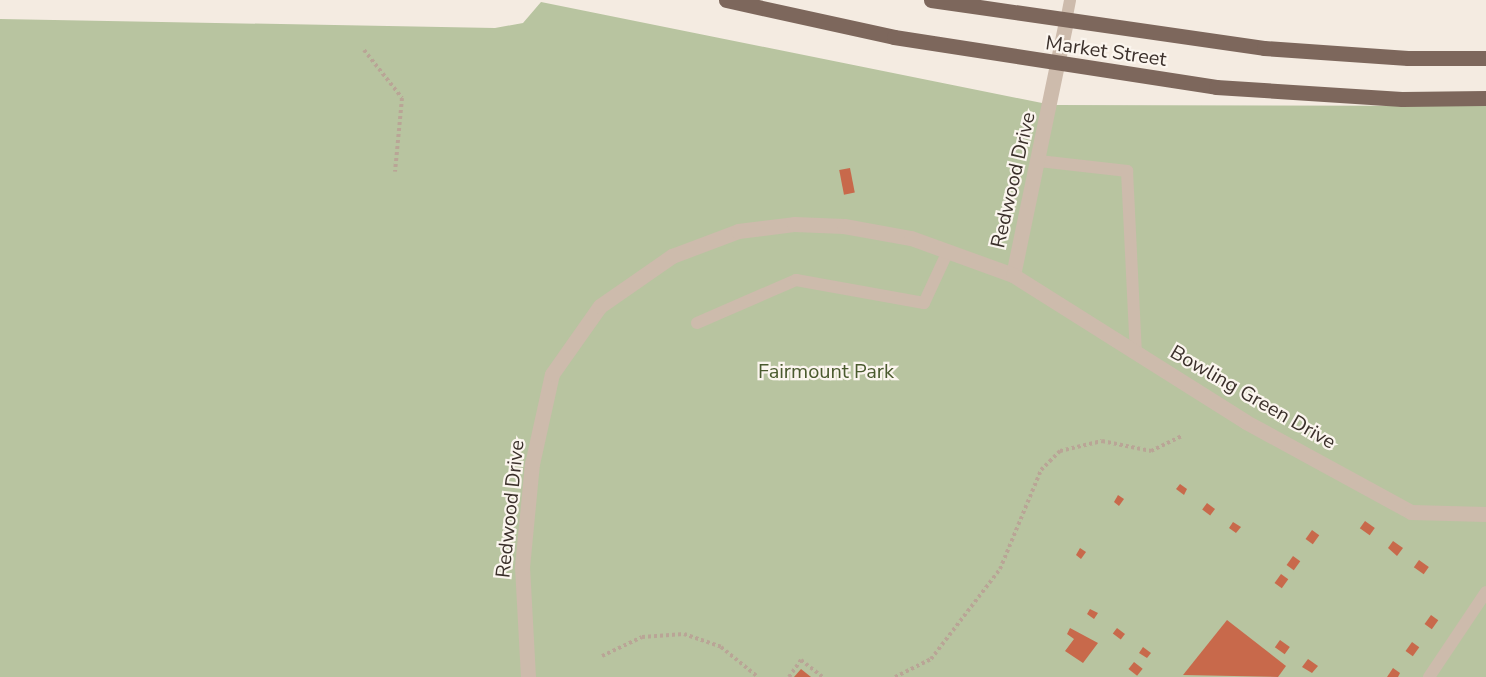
<!DOCTYPE html>
<html>
<head>
<meta charset="utf-8">
<style>
	body { margin:0 }
	#map { position:relative; width:1486px; height:677px; overflow:hidden; background:#f4ebe1; font-family:"Nunito Sans",sans-serif }
	div>[style] { position:absolute }
	.green>* { inset:0; background:#b8c4a0 }
	.building>* { inset:0; background:#c8694b; transform-origin:0 0 }
	.path>* { height:4px; margin-top:-2px; transform-origin:0; background:repeating-linear-gradient(90deg,#b9a596 0 3px,transparent 0 6px) }
	.service>* { height:12px; margin:-6px; padding:0 6px; transform-origin:6px; border-radius:6px; background:#cdbbac }
	.minor>* { height:15px; margin:-7.5px; padding:0 7.5px; transform-origin:7.5px; border-radius:7.5px; background:#cdbbac }
	.primary>* { height:15px; margin:-7.5px; padding:0 7.5px; transform-origin:7.5px; border-radius:7.5px; background:#7d675c }
	span { translate:-50% -50%; white-space:nowrap; text-align:center; line-height:1.15; -webkit-text-stroke:4.5px #fbf5ee; paint-order:stroke }
	.street-label { font-size:20px; color:#3b302b }
	.park-label { font-size:20px; color:#4a5a2e }
</style>
</head>
<body>
<div id="map">
	<div class="green">
		<i style="clip-path:polygon(541px 2px,1052px 105px,1486px 106px,1486px 677px,0 677px,0 19px,495px 28px,523px 23px)"></i>
	</div>
	<div class="building">
		<i style="left:850px;top:168px;width:25px;height:11px;rotate:79deg"></i>
		<i style="clip-path:polygon(1180px 484px,1187px 489px,1184px 495px,1176px 489px)"></i>
		<i style="clip-path:polygon(1118px 495px,1124px 499px,1119px 506px,1114px 502px)"></i>
		<i style="left:1207px;top:503px;width:10px;height:8px;rotate:37deg"></i>
		<i style="left:1365px;top:521px;width:12px;height:9px;rotate:35deg"></i>
		<i style="clip-path:polygon(1233px 522px,1241px 527px,1236px 533px,1229px 528px)"></i>
		<i style="left:1312px;top:530px;width:9px;height:11px;rotate:36deg"></i>
		<i style="clip-path:polygon(1393px 541px,1403px 548px,1397px 556px,1388px 548px)"></i>
		<i style="clip-path:polygon(1080px 548px,1086px 552px,1081px 559px,1076px 555px)"></i>
		<i style="left:1293px;top:556px;width:9px;height:11px;rotate:36deg"></i>
		<i style="left:1419px;top:560px;width:12px;height:9px;rotate:35deg"></i>
		<i style="left:1281px;top:574px;width:9px;height:11px;rotate:36deg"></i>
		<i style="clip-path:polygon(1090px 609px,1098px 613px,1094px 619px,1087px 614px)"></i>
		<i style="left:1431px;top:615px;width:9px;height:11px;rotate:36deg"></i>
		<i style="clip-path:polygon(1227px 620px,1286px 666px,1278px 677px,1183px 675px)"></i>
		<i style="clip-path:polygon(1070px 628px,1098px 643px,1083px 663px,1065px 651px,1074px 639px,1067px 634px)"></i>
		<i style="left:1117px;top:628px;width:10px;height:7px;rotate:37deg"></i>
		<i style="left:1280px;top:640px;width:12px;height:9px;rotate:35deg"></i>
		<i style="left:1412px;top:642px;width:9px;height:11px;rotate:36deg"></i>
		<i style="clip-path:polygon(1143px 647px,1151px 653px,1147px 658px,1139px 653px)"></i>
		<i style="clip-path:polygon(1308px 659px,1318px 666px,1312px 673px,1302px 667px)"></i>
		<i style="left:1134px;top:662px;width:11px;height:9px;rotate:38deg"></i>
		<i style="clip-path:polygon(1393px 668px,1400px 673px,1398px 677px,1387px 677px)"></i>
		<i style="clip-path:polygon(801px 669px,811px 677px,794px 677px)"></i>
	</div>
	<div class="path">
		<i style="left:364px;top:50px;width:61px;rotate:51.6deg"></i>
		<i style="left:402px;top:98px;width:74px;rotate:95.4deg"></i>
		<i style="left:602px;top:656px;width:44px;rotate:-25.4deg"></i>
		<i style="left:642px;top:637px;width:42px;rotate:-4.1deg"></i>
		<i style="left:684px;top:634px;width:39px;rotate:19deg"></i>
		<i style="left:721px;top:647px;width:48px;rotate:39deg"></i>
		<i style="left:789px;top:677px;width:21px;rotate:-55deg"></i>
		<i style="left:801px;top:660px;width:28px;rotate:38deg"></i>
		<i style="left:895px;top:677px;width:40px;rotate:-26.6deg"></i>
		<i style="left:931px;top:659px;width:113px;rotate:-52.5deg"></i>
		<i style="left:1000px;top:569px;width:107px;rotate:-67.5deg"></i>
		<i style="left:1041px;top:470px;width:27px;rotate:-45deg"></i>
		<i style="left:1060px;top:451px;width:43px;rotate:-13.4deg"></i>
		<i style="left:1102px;top:441px;width:50px;rotate:11.5deg"></i>
		<i style="left:1151px;top:451px;width:34px;rotate:-26deg"></i>
	</div>
	<div class="service">
		<i style="left:1066px;top:21px;width:21px;rotate:-79deg"></i>
		<i style="left:1039px;top:161px;width:89px;rotate:6.5deg"></i>
		<i style="left:1127px;top:171px;width:181px;rotate:87.2deg"></i>
		<i style="left:697px;top:323px;width:108px;rotate:-23.5deg"></i>
		<i style="left:796px;top:280px;width:130px;rotate:10.2deg"></i>
		<i style="left:924px;top:303px;width:57px;rotate:-65.2deg"></i>
		<i style="left:1429px;top:677px;width:102px;rotate:-56.2deg"></i>
	</div>
	<div class="minor">
		<i style="left:1013px;top:275px;width:259px;rotate:-78.2deg"></i>
		<i style="left:528px;top:677px;width:110px;rotate:-93.1deg"></i>
		<i style="left:522px;top:567px;width:103px;rotate:-84.5deg"></i>
		<i style="left:532px;top:464px;width:92px;rotate:-77.5deg"></i>
		<i style="left:552px;top:374px;width:83px;rotate:-54.8deg"></i>
		<i style="left:600px;top:306px;width:88px;rotate:-34.8deg"></i>
		<i style="left:672px;top:256px;width:71px;rotate:-20.7deg"></i>
		<i style="left:738px;top:231px;width:56px;rotate:-7.1deg"></i>
		<i style="left:794px;top:224px;width:50px;rotate:2.3deg"></i>
		<i style="left:844px;top:226px;width:68px;rotate:10.2deg"></i>
		<i style="left:911px;top:238px;width:109px;rotate:19.9deg"></i>
		<i style="left:1013px;top:275px;width:275px;rotate:32.2deg"></i>
		<i style="left:1246px;top:422px;width:188px;rotate:28.6deg"></i>
		<i style="left:1411px;top:512px;width:75px;rotate:1.5deg"></i>
	</div>
	<div class="primary">
		<i style="left:726px;top:0;width:172px;rotate:12.4deg"></i>
		<i style="left:894px;top:37px;width:326px;rotate:8.8deg"></i>
		<i style="left:1216px;top:87px;width:186px;rotate:3.7deg"></i>
		<i style="left:1402px;top:99px;width:84px;rotate:-0.7deg"></i>
		<i style="left:931px;top:0;width:336px;rotate:8.2deg"></i>
		<i style="left:1264px;top:48px;width:144px;rotate:4deg"></i>
		<i style="left:1408px;top:58px;width:78px"></i>
	</div>
	<div class="street-label">
		<span style="left:1106px;top:51px;rotate:8deg">Market Street</span>
		<span style="left:1013px;top:180px;rotate:-77deg">Redwood Drive</span>
		<span style="left:1253px;top:397px;rotate:30deg">Bowling Green Drive</span>
		<span style="left:510px;top:509px;rotate:-84deg">Redwood Drive</span>
	</div>
	<div class="park-label">
		<span style="left:826px;top:371px">Fairmount Park</span>
	</div>
</div>
</body>
</html>
